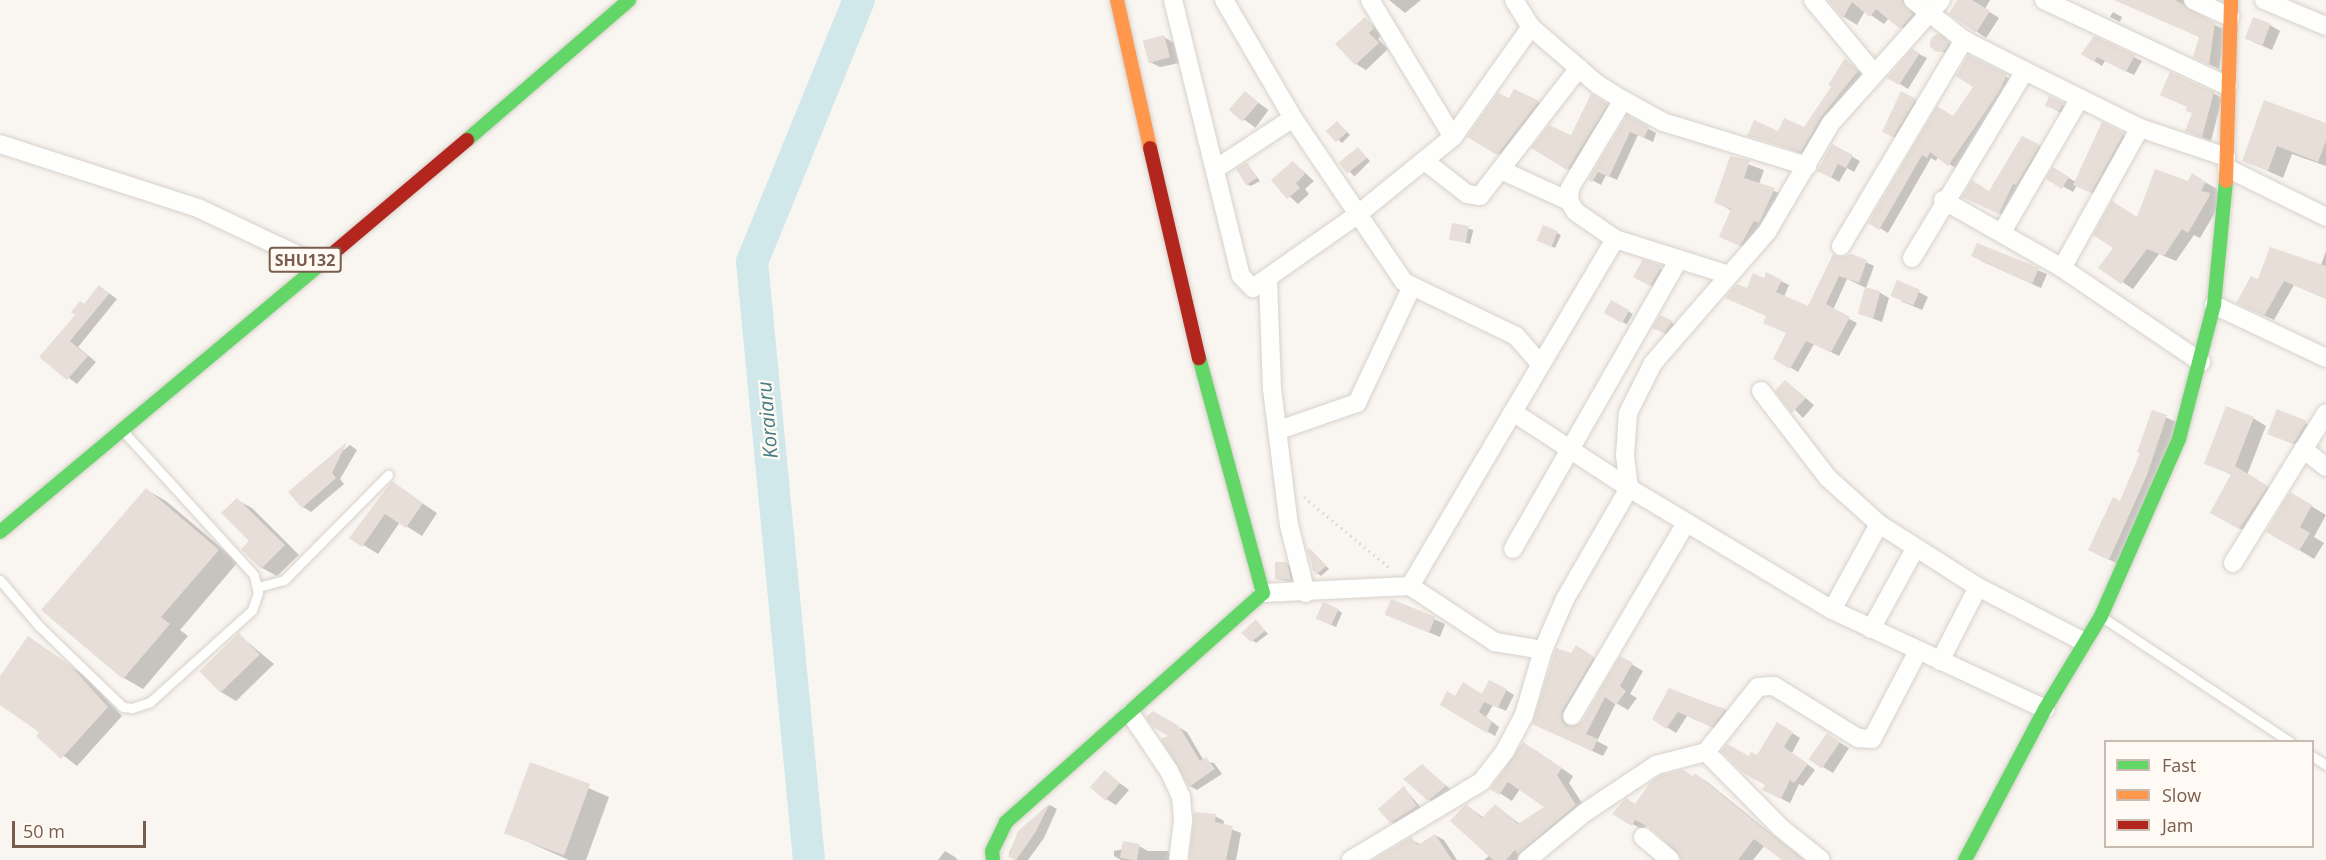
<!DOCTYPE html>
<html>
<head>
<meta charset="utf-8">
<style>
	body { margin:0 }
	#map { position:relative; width:2326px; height:860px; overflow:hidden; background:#f9f5f0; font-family:"Open Sans",sans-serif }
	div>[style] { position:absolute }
	.shadow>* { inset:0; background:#0003; transform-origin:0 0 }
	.river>* { height:32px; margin:-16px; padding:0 16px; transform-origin:16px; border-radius:16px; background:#d0e8ea }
	.building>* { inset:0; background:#e6ded7; transform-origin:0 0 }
	.round { border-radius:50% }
	.path>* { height:3px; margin-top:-1.5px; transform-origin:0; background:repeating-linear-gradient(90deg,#dcd5d0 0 1.5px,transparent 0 6px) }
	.roads { filter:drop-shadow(0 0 2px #d7d1cb) drop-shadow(0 0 2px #d7d1cb) }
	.lane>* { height:9px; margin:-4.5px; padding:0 4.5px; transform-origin:4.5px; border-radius:4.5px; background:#fefefd }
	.street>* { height:18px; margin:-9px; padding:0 9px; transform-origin:9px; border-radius:9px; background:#fefefd }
	.fast>* { height:14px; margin:-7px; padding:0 7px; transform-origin:7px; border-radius:7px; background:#63d668 }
	.slow>* { height:14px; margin:-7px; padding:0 7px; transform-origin:7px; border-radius:7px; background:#ff974d }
	.jam>* { height:14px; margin:-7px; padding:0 7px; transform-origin:7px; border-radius:7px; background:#b3261e }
	span { translate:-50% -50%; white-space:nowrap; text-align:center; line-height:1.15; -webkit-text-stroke:4.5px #fffaf3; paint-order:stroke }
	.shield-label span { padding:2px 4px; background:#fffaf3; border:2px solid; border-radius:4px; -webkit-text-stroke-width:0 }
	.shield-label { font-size:16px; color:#7a5c4d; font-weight:700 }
	.water-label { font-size:20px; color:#437c86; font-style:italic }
	.legend { position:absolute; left:2104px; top:740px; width:210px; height:108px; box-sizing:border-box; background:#fffaf3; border:2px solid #cabbb1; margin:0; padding:8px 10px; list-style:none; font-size:18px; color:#7a5c4d }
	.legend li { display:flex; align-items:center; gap:12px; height:30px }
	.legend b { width:30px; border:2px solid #cabbb1 }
	.scale { position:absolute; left:12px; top:821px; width:134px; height:27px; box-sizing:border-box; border:3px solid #7a5c4d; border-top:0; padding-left:8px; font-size:18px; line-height:21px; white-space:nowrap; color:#7a5c4d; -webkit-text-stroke:4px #fffaf3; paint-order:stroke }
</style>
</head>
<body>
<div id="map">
	<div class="shadow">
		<i style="clip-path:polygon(1389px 0,1421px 0,1405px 13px)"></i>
		<i style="clip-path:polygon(1830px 0,1906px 0,1925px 22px,1914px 36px,1889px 18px,1884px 24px,1865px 11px,1857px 25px,1844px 17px)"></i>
		<i style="clip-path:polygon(1959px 0,1990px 0,1985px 9px,1999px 18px,1986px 38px,1951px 13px)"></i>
		<i style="clip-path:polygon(2119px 0,2195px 0,2191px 8px,2197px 16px,2225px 30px,2219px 69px,2204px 62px,2200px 37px)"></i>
		<i style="clip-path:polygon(2113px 12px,2122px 17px,2120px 22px,2110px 17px)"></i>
		<i style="clip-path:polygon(1365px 19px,1383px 34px,1378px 39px,1388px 49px,1366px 70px,1356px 64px)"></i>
		<i style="clip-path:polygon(2270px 25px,2280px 31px,2272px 50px,2247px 39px)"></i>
		<i style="clip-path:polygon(1937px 35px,1953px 46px,1948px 54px,1930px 46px)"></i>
		<i style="clip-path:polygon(1164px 37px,1174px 43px,1179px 63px,1160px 67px,1150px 62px)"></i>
		<i style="clip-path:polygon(2095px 38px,2142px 61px,2134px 75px,2105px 61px,2102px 66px,2094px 61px)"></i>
		<i style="clip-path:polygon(1913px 51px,1927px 58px,1908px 89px,1889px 77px)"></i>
		<i style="clip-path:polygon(1969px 57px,2014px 81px,1957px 169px,1938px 157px,1936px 161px,1931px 158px,1888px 233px,1870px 222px,1938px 108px,1953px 118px,1975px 87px)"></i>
		<i style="clip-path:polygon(1846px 60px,1866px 77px,1810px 156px,1749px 135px,1804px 129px,1833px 87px)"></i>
		<i style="left:1245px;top:93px;width:29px;height:22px;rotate:36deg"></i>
		<i style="clip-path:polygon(1902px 93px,1923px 105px,1902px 140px,1892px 136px)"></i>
		<i style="clip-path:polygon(2213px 93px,2222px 98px,2211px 141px,2187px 131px)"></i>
		<i style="clip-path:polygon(1591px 96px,1614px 109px,1575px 173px,1533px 148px,1571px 137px)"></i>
		<i style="left:2050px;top:98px;width:26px;height:8px;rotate:28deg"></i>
		<i style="clip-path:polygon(1510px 100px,1538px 102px,1548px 107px,1508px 159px,1469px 136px)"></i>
		<i style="clip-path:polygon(1628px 117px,1656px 133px,1653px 142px,1638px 135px,1617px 180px,1606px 175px,1601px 185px,1590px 179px)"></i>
		<i style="clip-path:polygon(2103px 124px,2138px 143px,2106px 200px,2077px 185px,2073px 192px,2048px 178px,2053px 169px,2076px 182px)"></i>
		<i style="clip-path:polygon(2326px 124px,2326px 166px,2292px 154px,2283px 178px,2244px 160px)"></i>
		<i style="clip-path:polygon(1341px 126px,1350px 135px,1342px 143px,1328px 131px)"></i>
		<i style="clip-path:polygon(1832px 146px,1860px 161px,1854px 172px,1847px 168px,1839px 182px,1819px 170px)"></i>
		<i style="clip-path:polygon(2039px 146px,2048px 151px,2009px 218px,1973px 201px,1990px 193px)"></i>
		<i style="left:1358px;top:149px;width:17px;height:22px;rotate:45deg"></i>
		<i style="clip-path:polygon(1731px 158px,1764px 170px,1759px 184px,1789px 198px,1755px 253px,1721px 236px,1732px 211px,1716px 202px)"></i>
		<i style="clip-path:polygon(1294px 163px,1314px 181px,1305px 189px,1309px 194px,1298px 204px,1273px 181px)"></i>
		<i style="clip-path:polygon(1247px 164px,1260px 181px,1251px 186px,1246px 184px)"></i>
		<i style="clip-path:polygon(2193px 175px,2217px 189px,2220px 204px,2200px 238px,2194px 235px,2176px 261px,2159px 254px,2133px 289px,2101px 268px,2138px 219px,2188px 183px)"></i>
		<i style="left:1453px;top:225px;width:21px;height:14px;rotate:14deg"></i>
		<i style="clip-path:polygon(1557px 233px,1561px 235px,1555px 248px,1542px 242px)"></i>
		<i style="clip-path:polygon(1978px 245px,2047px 274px,2041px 288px,1981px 261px)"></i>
		<i style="clip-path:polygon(2326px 251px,2326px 299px,2294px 285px,2274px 320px,2247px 308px,2258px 281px,2321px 265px)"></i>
		<i style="clip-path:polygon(1851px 255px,1874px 266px,1866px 288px,1847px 279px,1833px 310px,1857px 323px,1839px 356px,1814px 344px,1798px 372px,1775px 358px,1788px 333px,1768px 317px,1747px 290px,1765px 280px,1781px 281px,1789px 285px,1784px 297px,1809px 308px,1841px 259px)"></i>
		<i style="clip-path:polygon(1643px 261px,1671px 273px,1661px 291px,1635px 277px)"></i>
		<i style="clip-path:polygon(100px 287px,117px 299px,78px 347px,96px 362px,77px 384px,41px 357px)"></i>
		<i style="clip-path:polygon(1879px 292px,1889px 298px,1882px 322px,1859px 313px)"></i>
		<i style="clip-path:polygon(1919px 292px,1928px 297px,1922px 310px,1901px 301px)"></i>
		<i style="left:1612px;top:302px;width:24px;height:12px;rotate:30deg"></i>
		<i style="clip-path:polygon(1660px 317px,1682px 328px,1675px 337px,1664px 333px)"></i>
		<i style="clip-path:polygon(1786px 382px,1814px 405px,1803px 418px,1777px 391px)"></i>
		<i style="clip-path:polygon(2278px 411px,2316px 428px,2304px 448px,2269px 434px)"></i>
		<i style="clip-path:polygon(2153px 412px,2179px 423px,2122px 566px,2102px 556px,2142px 453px)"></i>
		<i style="clip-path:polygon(2253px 418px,2266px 426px,2247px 475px,2279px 494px,2252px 535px,2224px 520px,2232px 475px,2206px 463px)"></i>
		<i style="clip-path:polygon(350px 445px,357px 450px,340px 479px,344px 484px,311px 512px,303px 507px,290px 492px)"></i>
		<i style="clip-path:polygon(392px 483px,437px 513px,422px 536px,400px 522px,378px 554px,352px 538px)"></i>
		<i style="clip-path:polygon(147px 490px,166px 501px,238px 562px,180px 630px,188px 636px,143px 689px,124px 678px)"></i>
		<i style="clip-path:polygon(2291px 494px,2326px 515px,2314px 537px,2324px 543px,2314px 559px,2268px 531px)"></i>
		<i style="clip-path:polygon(237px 500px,252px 508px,299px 555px,277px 576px,262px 568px)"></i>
		<i style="clip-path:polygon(1311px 550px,1329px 569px,1321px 576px,1313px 570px)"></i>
		<i style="clip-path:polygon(1286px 564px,1291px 566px,1295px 582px,1276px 579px)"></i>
		<i style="clip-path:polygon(1392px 600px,1445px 624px,1440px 637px,1387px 615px)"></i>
		<i style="clip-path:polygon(1338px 610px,1342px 613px,1336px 627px,1321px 620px)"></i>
		<i style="clip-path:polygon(1256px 621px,1268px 634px,1256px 643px,1252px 640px)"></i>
		<i style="clip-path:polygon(239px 635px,274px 664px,236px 701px,221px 692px)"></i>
		<i style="clip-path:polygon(43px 647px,86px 677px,122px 716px,77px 766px,38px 736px,41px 732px,0 703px,0 678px)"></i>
		<i style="clip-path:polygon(1587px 654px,1604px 665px,1573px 728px,1583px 723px,1621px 658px,1643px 671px,1630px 694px,1637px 698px,1628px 710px,1616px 703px,1597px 741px,1608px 747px,1603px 756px,1545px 729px,1571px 655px)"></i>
		<i style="clip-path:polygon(1670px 689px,1725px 710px,1734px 715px,1721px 731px,1687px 716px,1676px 733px,1654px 719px)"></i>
		<i style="clip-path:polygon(1506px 690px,1514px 695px,1506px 711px,1493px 705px,1486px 717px,1499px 727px,1495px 736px,1442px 705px,1456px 698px)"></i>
		<i style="clip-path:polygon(1153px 713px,1187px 732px,1204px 761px,1214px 763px,1222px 774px,1197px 790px,1190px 786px,1172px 736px)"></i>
		<i style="clip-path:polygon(1778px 724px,1800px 738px,1792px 753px,1815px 770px,1803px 786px,1799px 784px,1790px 803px,1772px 794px,1749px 758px,1758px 757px)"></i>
		<i style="clip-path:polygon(1837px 741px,1849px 748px,1833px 773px,1823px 767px)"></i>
		<i style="clip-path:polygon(1535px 750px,1573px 776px,1569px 783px,1588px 812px,1528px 860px,1484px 860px,1490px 855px,1467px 806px,1484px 818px,1495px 805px,1521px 825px,1546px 807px,1520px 789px,1512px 801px,1492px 788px)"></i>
		<i style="clip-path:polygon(531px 763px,609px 797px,586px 860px,569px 860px,505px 832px)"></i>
		<i style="clip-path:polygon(1422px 766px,1454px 792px,1438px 805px,1428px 799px)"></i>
		<i style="clip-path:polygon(1105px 772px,1129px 790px,1116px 805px,1106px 799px)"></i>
		<i style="clip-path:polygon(1695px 775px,1706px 781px,1804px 860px,1785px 860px,1765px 845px,1753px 860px,1684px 860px,1651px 827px,1647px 825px,1643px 830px,1614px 813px,1626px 800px,1636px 806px)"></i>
		<i style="clip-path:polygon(1404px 788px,1423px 810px,1399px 827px,1391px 822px)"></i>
		<i style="clip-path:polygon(1050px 805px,1057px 809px,1044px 838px,1028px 860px,1015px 860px,1009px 853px,1019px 832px)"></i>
		<i style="clip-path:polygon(1215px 816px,1224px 821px,1223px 826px,1241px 833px,1236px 860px,1191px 860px)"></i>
		<i style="clip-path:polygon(1435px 835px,1444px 840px,1457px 860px,1376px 860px,1411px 839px,1421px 845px)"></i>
		<i style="clip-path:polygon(1139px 846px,1148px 851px,1168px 851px,1176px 860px,1121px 860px,1114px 856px,1114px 851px)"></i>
		<i style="clip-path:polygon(945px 851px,955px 857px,958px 860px,938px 860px)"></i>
	</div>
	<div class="river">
		<i style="left:809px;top:860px;width:601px;rotate:-95.44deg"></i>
		<i style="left:752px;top:262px;width:283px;rotate:-67.8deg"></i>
	</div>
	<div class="building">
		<i style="clip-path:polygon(1828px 0,1902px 0,1913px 14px,1900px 29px,1876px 9px,1870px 17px,1852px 2px,1843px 18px)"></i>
		<i style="clip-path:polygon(1957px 0,1972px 0,1990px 11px,1976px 33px,1949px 14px)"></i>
		<i style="clip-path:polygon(2114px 0,2175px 0,2215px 23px,2209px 65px,2193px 57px,2199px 37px)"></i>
		<i style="clip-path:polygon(1365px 17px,1374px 28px,1369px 33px,1379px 43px,1355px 65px,1335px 44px)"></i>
		<i style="left:2253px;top:17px;width:19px;height:23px;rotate:21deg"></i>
		<i class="round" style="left:1930px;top:34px;width:18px;height:18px"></i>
		<i style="left:1164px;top:35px;width:23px;height:22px;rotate:75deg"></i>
		<i style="clip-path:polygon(2094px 36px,2135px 55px,2126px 72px,2097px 57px,2094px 62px,2081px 54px)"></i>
		<i style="clip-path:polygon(1912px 49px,1920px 53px,1899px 85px,1887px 78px)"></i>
		<i style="clip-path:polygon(1968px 55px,2007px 74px,1999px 92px,1948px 166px,1930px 152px,1927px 158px,1922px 155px,1879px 230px,1868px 223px,1937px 106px,1953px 116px,1973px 87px,1956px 76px)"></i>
		<i style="clip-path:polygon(1845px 58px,1858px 71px,1821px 117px,1801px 152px,1747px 136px,1754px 120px,1778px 131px,1784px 118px,1804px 127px,1831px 87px,1828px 85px)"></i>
		<i style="clip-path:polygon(2170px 72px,2214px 92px,2202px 137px,2185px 131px,2192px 113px,2186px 111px,2187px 107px,2160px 95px)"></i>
		<i style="clip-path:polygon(1514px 89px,1539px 101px,1497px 155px,1467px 137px,1498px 93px,1509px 98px)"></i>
		<i style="left:1245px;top:91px;width:18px;height:25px;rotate:41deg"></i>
		<i style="clip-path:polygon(1901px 91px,1916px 99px,1893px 137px,1882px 132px)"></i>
		<i style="clip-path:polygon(1591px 94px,1608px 104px,1567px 170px,1531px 148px,1549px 125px,1571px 135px)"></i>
		<i style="clip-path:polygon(2049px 96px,2064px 103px,2059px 111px,2045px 106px)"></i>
		<i style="clip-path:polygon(2264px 100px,2326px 123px,2326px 141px,2318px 162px,2277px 146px,2268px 171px,2242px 161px)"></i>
		<i style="clip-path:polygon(1627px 115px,1649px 127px,1644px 138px,1630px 132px,1609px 177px,1598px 172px,1592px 182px,1588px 180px)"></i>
		<i style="left:1337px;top:121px;width:15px;height:15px;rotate:48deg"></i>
		<i style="clip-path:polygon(2102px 122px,2124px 133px,2091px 193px,2073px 185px)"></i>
		<i style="clip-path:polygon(2022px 136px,2040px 145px,2016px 185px,2013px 184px,1999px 214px,1962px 197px,1972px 180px,1989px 191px)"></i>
		<i style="clip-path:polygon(1832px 144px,1853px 155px,1846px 168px,1838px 164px,1831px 178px,1817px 171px)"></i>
		<i style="left:1358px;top:147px;width:14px;height:25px;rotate:51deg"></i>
		<i style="clip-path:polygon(1730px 156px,1750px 160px,1744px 178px,1775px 188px,1759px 223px,1754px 221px,1740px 246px,1719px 237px,1731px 209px,1714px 203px)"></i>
		<i style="clip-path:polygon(1293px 161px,1305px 174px,1296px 183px,1300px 188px,1287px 199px,1271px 180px)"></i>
		<i style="left:1247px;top:162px;width:19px;height:13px;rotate:58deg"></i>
		<i style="left:2053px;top:167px;width:19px;height:14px;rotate:32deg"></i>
		<i style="clip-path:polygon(2155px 169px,2188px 181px,2192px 173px,2206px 182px,2201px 191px,2210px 193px,2209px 197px,2188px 233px,2182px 229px,2164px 256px,2147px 249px,2121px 284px,2098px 268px,2113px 248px,2093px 235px,2112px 201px,2137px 217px)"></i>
		<i style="left:1452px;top:223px;width:17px;height:17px;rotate:10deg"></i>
		<i style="left:1543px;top:225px;width:16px;height:17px;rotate:22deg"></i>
		<i style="clip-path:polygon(1977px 243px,2039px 268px,2032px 284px,1971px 256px)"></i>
		<i style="clip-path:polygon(2270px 247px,2326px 266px,2326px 299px,2284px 281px,2264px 316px,2236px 303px,2251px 276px,2258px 279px)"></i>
		<i style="clip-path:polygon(1833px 254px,1841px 257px,1851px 254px,1867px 260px,1859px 283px,1839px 276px,1826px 304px,1850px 317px,1831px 352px,1806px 341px,1790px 369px,1773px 359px,1786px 333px,1763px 323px,1766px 316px,1725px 298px,1737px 284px,1747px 288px,1753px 273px,1764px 278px,1766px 272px,1782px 280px,1776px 292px,1808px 306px)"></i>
		<i style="clip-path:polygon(1643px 259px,1662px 266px,1650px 286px,1633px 277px)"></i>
		<i style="left:1897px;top:280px;width:25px;height:17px;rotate:23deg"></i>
		<i style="clip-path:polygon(99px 285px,109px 294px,70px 341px,88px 356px,67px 380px,39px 357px,75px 315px,71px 312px,80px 301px,84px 304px)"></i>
		<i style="left:1865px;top:287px;width:16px;height:28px;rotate:15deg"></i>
		<i style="left:1611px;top:300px;width:21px;height:15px;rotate:29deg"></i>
		<i style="clip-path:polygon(1660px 315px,1673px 321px,1664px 333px,1652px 328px)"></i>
		<i style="clip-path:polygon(1785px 380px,1806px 398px,1792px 413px,1775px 391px)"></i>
		<i style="clip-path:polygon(2226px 406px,2254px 417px,2234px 469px,2235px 466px,2268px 486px,2239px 529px,2210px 513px,2231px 474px,2204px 464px)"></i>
		<i style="clip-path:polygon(2277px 409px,2307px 421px,2293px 444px,2267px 434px)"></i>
		<i style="clip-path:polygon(2152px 410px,2167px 415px,2147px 475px,2109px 560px,2088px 550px,2113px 497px,2120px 501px,2140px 453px,2137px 452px)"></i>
		<i style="clip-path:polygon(347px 442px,332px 473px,336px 478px,302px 508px,288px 492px)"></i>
		<i style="clip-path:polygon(392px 481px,423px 503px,406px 528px,385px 514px,362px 547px,349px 538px)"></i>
		<i style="clip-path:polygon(146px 488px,219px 550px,161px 617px,170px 624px,123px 679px,41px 610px)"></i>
		<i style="clip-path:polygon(2290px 492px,2312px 505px,2300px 527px,2310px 533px,2299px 551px,2266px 532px)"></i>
		<i style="clip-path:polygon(237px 498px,285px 545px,261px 569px,241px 549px,249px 541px,221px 513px)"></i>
		<i style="clip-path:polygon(1309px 548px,1326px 566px,1316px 575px,1307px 550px)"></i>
		<i style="clip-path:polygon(1275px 562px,1287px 562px,1291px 580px,1275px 579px)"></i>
		<i style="left:1391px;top:599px;width:48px;height:17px;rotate:22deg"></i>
		<i style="left:1323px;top:602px;width:17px;height:18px;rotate:24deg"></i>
		<i style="clip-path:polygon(1256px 619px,1265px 631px,1251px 642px,1241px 633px)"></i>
		<i style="left:239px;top:633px;width:30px;height:55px;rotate:46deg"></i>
		<i style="clip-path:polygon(28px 636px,71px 666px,108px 707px,61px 759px,36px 736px,39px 732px,0 705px,0 676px)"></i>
		<i style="clip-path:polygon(1576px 645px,1594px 657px,1562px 711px,1562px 721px,1567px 726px,1582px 722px,1620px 656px,1633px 663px,1620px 686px,1626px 691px,1616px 705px,1605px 697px,1586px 734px,1598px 739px,1592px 751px,1532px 724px,1556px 648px,1571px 653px)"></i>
		<i style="clip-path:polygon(1489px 680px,1507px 689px,1498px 708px,1484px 702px,1479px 712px,1492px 721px,1487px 733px,1440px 705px,1447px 691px,1455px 696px,1463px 682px,1482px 694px)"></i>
		<i style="clip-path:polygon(1669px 688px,1704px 702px,1726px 709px,1712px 727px,1678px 712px,1666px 729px,1652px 719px)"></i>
		<i style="clip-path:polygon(1153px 711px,1179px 726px,1200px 761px,1206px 757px,1215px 769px,1189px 787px,1161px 739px,1168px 736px,1153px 727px,1146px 717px)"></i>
		<i style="clip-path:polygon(1777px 722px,1793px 732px,1784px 747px,1808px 764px,1794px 783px,1790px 780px,1781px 799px,1762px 790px,1765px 785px,1743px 773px,1721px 751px,1727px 744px,1749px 756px,1751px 752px,1757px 755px)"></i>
		<i style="left:1827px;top:733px;width:16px;height:32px;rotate:35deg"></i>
		<i style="clip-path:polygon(1523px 742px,1562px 768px,1557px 775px,1576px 805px,1518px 854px,1515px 850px,1506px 860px,1493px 860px,1450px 821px,1466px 804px,1482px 818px,1495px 804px,1518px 824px,1544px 807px,1508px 782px,1499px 795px,1490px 789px)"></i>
		<i style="left:530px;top:762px;width:64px;height:76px;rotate:20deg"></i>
		<i style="clip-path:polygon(1422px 764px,1446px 786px,1428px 801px,1403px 779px)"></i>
		<i style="left:1105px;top:770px;width:20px;height:23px;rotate:41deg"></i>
		<i style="clip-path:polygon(1683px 770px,1693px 776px,1695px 773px,1803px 860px,1782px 860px,1754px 839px,1738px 860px,1681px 860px,1677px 851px,1650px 828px,1635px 820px,1632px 826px,1612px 814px,1626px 798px,1635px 804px,1650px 783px,1661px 775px)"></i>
		<i style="clip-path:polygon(1404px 786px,1417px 806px,1390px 823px,1378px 809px)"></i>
		<i style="clip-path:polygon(1050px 803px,1035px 833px,1016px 860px,1008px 857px,1018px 831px)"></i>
		<i style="clip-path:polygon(1194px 812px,1216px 814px,1215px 822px,1233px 826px,1226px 860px,1189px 860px)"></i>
		<i style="clip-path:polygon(1435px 834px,1452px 860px,1373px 860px,1411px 837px,1418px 845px)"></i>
		<i style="left:1123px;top:841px;width:17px;height:17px;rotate:10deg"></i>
	</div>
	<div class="path">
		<i style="left:1304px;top:497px;width:113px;rotate:39.6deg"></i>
	</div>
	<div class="roads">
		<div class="lane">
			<i style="left:0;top:580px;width:60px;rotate:49.7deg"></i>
			<i style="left:39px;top:626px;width:117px;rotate:44deg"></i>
			<i style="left:123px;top:707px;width:9px;rotate:6deg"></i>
			<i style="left:132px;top:708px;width:19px;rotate:-18deg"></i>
			<i style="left:150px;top:702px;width:137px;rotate:-42deg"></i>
			<i style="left:252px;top:610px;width:18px;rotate:-71deg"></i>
			<i style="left:258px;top:593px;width:18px;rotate:-103deg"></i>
			<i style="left:254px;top:575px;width:193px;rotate:-132.3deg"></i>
			<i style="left:258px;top:587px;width:27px;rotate:-15deg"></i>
			<i style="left:284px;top:580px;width:148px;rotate:-45.3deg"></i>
			<i style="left:2102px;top:617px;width:226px;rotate:33.6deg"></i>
			<i style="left:2312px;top:756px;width:17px;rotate:33deg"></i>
		</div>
		<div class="street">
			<i style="left:1173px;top:0;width:284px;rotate:76.2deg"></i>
			<i style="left:1241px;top:276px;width:17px;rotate:45deg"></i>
			<i style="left:1253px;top:288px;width:127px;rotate:-35.1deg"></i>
			<i style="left:1357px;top:215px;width:124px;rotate:-39.1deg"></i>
			<i style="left:1453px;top:137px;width:135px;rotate:-54.7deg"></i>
			<i style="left:1224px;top:0;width:137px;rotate:59.7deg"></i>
			<i style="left:1293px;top:118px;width:198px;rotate:55.9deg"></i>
			<i style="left:1404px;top:282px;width:124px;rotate:25.7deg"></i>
			<i style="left:1516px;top:336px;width:38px;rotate:49deg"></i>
			<i style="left:1370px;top:0;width:160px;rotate:58.8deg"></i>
			<i style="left:1514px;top:0;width:32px;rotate:58deg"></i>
			<i style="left:1531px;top:27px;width:87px;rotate:40.8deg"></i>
			<i style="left:1597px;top:84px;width:31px;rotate:32deg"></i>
			<i style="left:1623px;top:100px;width:46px;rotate:28.8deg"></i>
			<i style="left:1663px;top:122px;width:151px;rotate:17deg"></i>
			<i style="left:1813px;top:0;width:94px;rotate:50.2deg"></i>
			<i style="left:1913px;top:0;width:65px;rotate:38.1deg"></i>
			<i style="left:1964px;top:40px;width:68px;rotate:26.9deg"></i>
			<i style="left:2025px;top:71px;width:128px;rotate:26.4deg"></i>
			<i style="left:2140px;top:128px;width:91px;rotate:18.6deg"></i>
			<i style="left:2044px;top:0;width:203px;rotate:25.1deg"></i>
			<i style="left:2193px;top:0;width:41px;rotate:24.7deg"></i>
			<i style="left:2264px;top:0;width:67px;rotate:22.8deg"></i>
			<i style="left:1623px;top:100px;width:103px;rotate:121.1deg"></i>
			<i style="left:1570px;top:188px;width:13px;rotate:94deg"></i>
			<i style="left:1569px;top:201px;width:13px;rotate:58deg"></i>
			<i style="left:1576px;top:212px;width:47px;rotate:34.7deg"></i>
			<i style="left:1615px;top:239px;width:120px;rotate:17.5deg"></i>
			<i style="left:0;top:144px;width:208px;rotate:17.9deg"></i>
			<i style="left:198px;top:208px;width:119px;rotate:25.3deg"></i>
			<i style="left:1426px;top:162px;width:52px;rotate:38deg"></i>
			<i style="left:1467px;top:194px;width:13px;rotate:9deg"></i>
			<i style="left:1480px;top:196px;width:162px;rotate:-52.3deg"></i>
			<i style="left:1217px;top:168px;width:91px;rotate:-33.3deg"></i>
			<i style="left:2227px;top:168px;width:110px;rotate:26.3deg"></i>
			<i style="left:1501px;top:170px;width:75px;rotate:24.5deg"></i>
			<i style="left:1943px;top:200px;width:137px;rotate:29.7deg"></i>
			<i style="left:2062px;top:268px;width:168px;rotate:34.1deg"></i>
			<i style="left:2002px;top:232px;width:155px;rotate:-59.8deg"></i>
			<i style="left:1841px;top:246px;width:240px;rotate:-59.2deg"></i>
			<i style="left:1912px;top:258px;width:218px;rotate:-58.9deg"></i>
			<i style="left:2062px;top:268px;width:160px;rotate:-60.9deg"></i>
			<i style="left:1268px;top:280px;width:109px;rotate:87.9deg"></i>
			<i style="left:1272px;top:389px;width:137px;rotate:82.9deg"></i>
			<i style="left:1289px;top:525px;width:70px;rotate:76deg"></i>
			<i style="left:2214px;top:305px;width:124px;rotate:25.3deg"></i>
			<i style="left:1761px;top:391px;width:110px;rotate:52.4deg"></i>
			<i style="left:1828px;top:478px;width:69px;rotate:42deg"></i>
			<i style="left:1879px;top:524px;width:117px;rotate:32.5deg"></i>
			<i style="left:1978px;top:587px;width:119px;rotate:27.4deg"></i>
			<i style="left:1513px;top:412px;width:139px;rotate:33.2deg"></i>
			<i style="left:1279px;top:430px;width:83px;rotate:-19.1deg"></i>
			<i style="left:1357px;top:403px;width:127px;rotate:-64.8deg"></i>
			<i style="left:2303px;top:449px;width:29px;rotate:38deg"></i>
			<i style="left:1629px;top:488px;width:32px;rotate:-97deg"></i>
			<i style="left:1625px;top:456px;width:43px;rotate:-86deg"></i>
			<i style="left:1628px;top:413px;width:56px;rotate:-63.4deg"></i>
			<i style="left:1653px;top:363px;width:174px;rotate:-49deg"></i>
			<i style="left:1767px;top:232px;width:126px;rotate:-59.6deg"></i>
			<i style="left:1831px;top:123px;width:165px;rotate:-48.2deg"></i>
			<i style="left:1513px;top:549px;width:334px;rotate:-60.2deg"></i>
			<i style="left:2233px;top:563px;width:176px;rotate:-58.2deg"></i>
			<i style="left:1410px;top:586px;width:102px;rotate:33.4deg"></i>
			<i style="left:1495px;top:642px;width:49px;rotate:9.5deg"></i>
			<i style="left:1263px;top:593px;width:147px;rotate:-2.7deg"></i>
			<i style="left:1410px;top:586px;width:403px;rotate:-59.4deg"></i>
			<i style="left:1832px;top:610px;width:98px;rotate:-61.3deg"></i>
			<i style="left:1871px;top:629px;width:91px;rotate:-61.2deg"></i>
			<i style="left:1940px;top:661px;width:83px;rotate:-62.8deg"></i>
			<i style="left:1130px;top:713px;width:70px;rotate:56.1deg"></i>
			<i style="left:1169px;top:771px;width:29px;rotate:65deg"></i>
			<i style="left:1181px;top:797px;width:24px;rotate:85deg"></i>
			<i style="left:1183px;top:821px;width:39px;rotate:97deg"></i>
			<i style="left:1572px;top:716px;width:224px;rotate:-59.4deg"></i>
			<i style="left:1706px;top:752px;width:107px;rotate:45.4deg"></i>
			<i style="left:1781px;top:828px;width:51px;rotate:38.7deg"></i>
			<i style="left:1643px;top:837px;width:35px;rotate:40deg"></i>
			<i style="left:1351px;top:860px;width:152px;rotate:-31deg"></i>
			<i style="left:1481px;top:782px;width:39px;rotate:-52deg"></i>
			<i style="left:1505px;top:751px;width:41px;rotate:-62.2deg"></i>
			<i style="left:1524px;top:715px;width:68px;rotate:-73.7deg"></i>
			<i style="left:1543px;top:650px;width:56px;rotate:-66.7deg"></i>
			<i style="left:1565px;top:599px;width:128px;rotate:-60deg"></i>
			<i style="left:1629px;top:488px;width:237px;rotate:31deg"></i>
			<i style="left:1832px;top:610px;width:235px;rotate:24.9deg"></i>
			<i style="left:1527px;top:860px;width:74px;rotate:-39.5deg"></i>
			<i style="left:1584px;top:813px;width:87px;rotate:-33.7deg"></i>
			<i style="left:1656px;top:765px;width:52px;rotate:-14.6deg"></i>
			<i style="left:1706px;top:752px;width:83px;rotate:-51.3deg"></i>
			<i style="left:1758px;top:687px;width:16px;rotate:-4deg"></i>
			<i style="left:1774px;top:686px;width:99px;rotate:31.8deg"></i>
			<i style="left:1858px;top:738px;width:14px;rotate:4deg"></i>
			<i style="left:1872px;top:739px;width:99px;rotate:-62.4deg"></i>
		</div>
		<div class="fast">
			<i style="left:467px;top:140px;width:214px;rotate:-40.8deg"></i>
			<i style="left:0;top:532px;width:424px;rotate:-39.9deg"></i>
			<i style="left:993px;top:860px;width:9px;rotate:-96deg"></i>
			<i style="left:992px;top:851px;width:32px;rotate:-64deg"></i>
			<i style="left:1006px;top:822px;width:344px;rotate:-41.7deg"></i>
			<i style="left:1263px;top:593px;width:244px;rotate:-105.2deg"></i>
			<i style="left:1965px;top:860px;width:171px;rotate:-62.1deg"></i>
			<i style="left:2045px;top:709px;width:109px;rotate:-58.9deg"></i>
			<i style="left:2101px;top:616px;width:193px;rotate:-66.2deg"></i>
			<i style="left:2179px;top:439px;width:138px;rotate:-75.4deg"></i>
			<i style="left:2214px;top:305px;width:125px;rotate:-84.5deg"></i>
		</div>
		<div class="slow">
			<i style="left:1117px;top:0;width:152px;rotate:77.4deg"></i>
			<i style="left:2226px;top:181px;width:181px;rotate:-88.4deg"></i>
		</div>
		<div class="jam">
			<i style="left:1150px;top:148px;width:216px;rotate:76.9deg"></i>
			<i style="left:325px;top:260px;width:186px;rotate:-40.2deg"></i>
		</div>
	</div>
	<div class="shield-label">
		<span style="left:305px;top:260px">SHU132</span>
	</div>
	<div class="water-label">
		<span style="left:767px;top:420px;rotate:-95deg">Koraiaru</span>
	</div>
	<ul class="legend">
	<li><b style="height:8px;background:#63d668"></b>Fast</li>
	<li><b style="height:8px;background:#ff974d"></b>Slow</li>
	<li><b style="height:8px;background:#b3261e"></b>Jam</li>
	</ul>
	<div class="scale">50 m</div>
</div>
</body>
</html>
